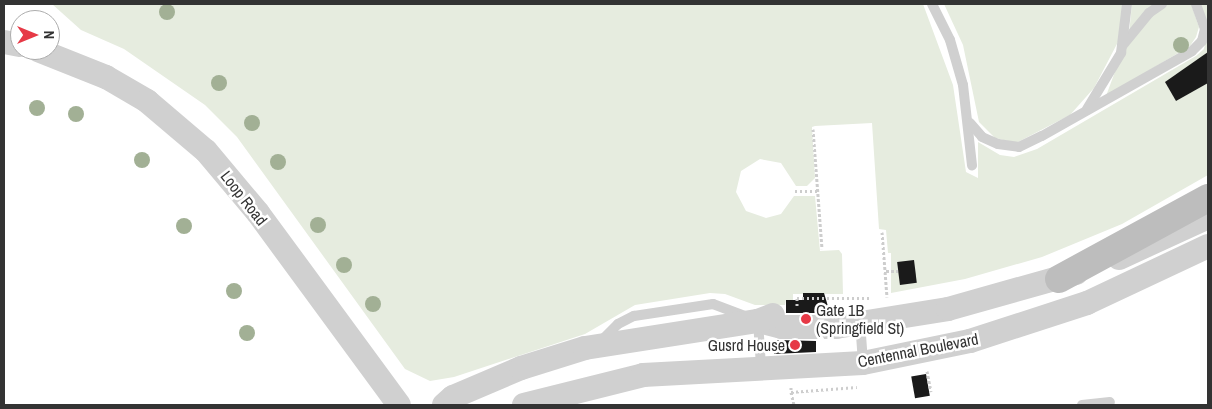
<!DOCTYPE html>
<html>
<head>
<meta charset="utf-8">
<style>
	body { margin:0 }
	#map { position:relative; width:1212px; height:409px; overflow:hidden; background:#fff; font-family:"Archivo Narrow",sans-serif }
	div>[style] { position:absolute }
	.green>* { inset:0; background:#e6ecdf }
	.building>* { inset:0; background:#1a1a1a; transform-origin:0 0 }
	.path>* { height:3px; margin-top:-1.5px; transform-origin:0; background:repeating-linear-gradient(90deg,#cdcdcd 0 2.5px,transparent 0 5px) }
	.service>* { height:10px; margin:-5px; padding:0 5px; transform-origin:5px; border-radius:5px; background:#d0d0d0 }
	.tertiary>* { height:24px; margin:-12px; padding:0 12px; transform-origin:12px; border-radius:12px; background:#d0d0d0 }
	.secondary>* { height:28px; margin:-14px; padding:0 14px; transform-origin:14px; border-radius:14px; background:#bdbdbd }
	.trees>* { width:16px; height:16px; margin:-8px; border-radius:50%; background:#a2b095 }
	.dots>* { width:14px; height:14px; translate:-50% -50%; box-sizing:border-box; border:2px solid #fff; border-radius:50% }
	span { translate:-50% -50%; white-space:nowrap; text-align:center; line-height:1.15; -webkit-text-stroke:5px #fff; paint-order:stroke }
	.street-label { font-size:16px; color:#333 }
	.poi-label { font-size:16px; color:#333 }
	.left { translate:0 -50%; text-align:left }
	.right { translate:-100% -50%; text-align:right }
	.frame { position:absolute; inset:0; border:5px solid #333; pointer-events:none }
	.north { position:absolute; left:10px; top:10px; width:50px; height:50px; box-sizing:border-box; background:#fff; border:1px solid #adadad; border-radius:50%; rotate:90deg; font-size:14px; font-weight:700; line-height:20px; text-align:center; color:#333 }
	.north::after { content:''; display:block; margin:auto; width:18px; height:22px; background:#e63946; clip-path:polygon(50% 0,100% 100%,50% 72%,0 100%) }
</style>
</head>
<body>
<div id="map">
	<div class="green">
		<i style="clip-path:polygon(52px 4px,923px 4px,953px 85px,966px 172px,978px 178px,978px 142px,1000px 155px,1014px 157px,1037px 149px,1196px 56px,1204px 49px,1208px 30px,1200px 4px,1208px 4px,1208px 175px,1122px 224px,1042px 257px,965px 279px,891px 293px,891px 253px,888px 253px,886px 230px,879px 229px,872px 123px,815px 126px,812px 127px,815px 178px,807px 186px,796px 186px,781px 163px,760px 159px,741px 171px,736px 192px,746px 211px,766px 218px,781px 214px,794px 196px,815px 196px,820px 251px,839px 250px,842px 254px,843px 294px,793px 294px,793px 300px,786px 300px,785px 305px,755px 305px,725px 294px,710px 293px,635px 305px,585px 334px,454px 377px,430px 381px,405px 369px,237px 137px,205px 105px,124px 49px,81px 30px)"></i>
		<i style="clip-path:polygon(944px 4px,1123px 4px,1118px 42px,1094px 88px,1070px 115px,1016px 143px,995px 138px,979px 122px,963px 45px)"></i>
		<i style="clip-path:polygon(1132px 4px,1191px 4px,1199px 27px,1196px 37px,1190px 46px,1106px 96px,1129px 34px)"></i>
	</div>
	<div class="building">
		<i style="clip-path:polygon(1208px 52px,1208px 83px,1176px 101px,1165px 82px)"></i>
		<i style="left:914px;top:260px;width:23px;height:17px;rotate:83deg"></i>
		<i style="clip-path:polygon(803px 293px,824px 293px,830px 313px,786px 313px,786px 300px,803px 300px)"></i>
		<i style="clip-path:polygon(777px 340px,816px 341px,816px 352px,774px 354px)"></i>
		<i style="left:926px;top:374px;width:22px;height:15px;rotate:80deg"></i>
	</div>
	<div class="path">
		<i style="left:813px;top:129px;width:120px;rotate:85.7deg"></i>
		<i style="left:795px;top:191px;width:25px"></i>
		<i style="left:882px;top:232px;width:65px;rotate:85.6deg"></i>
		<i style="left:886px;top:271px;width:12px"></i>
		<i style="left:797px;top:306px;width:8px;rotate:-90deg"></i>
		<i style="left:797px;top:298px;width:73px"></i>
		<i style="left:927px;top:371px;width:21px;rotate:79deg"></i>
		<i style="left:791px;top:387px;width:5px;rotate:90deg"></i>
		<i style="left:791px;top:392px;width:66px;rotate:-4.3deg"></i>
		<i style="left:791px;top:392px;width:13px;rotate:77deg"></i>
	</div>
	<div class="service">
		<i style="left:932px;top:4px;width:40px;rotate:63.4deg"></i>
		<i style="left:950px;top:40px;width:47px;rotate:73.9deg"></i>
		<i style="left:963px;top:85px;width:81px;rotate:83.6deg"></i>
		<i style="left:1122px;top:46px;width:43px;rotate:-50.7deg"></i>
		<i style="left:1149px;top:13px;width:16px;rotate:-35deg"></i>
		<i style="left:1087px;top:109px;width:66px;rotate:-58.7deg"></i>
		<i style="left:1121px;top:53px;width:49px;rotate:-83deg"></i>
		<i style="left:970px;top:123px;width:18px;rotate:49deg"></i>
		<i style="left:982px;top:137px;width:17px;rotate:24deg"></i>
		<i style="left:998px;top:144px;width:21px;rotate:8deg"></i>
		<i style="left:1019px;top:147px;width:25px;rotate:-26deg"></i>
		<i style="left:1042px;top:136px;width:172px;rotate:-29.5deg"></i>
		<i style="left:1192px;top:51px;width:14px;rotate:-45deg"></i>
		<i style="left:1202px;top:41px;width:12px;rotate:-76deg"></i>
		<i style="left:1205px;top:29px;width:27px;rotate:-110deg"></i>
		<i style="left:860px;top:321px;width:42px;rotate:85.9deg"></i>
		<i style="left:601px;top:341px;width:24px;rotate:-45deg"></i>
		<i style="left:618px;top:324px;width:18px;rotate:-27deg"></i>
		<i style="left:634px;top:316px;width:80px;rotate:-8.6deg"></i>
		<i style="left:713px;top:304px;width:48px;rotate:20.7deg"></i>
		<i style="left:758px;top:321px;width:45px;rotate:86.2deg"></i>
		<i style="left:1082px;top:405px;width:28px;rotate:-6deg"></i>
	</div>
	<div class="tertiary">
		<i style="left:4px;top:42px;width:16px;rotate:11deg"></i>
		<i style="left:38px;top:50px;width:73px;rotate:21.7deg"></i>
		<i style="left:106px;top:77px;width:48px;rotate:30.3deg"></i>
		<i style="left:147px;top:101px;width:77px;rotate:40.3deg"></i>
		<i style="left:206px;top:151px;width:81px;rotate:50deg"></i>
		<i style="left:258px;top:213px;width:238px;rotate:53.7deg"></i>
		<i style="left:1119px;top:258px;width:98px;rotate:-24.7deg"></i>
		<i style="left:758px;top:321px;width:25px;rotate:14deg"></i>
		<i style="left:782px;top:327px;width:54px"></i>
		<i style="left:836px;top:327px;width:113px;rotate:-9.1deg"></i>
		<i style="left:948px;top:309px;width:133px;rotate:-15.7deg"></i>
		<i style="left:444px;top:405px;width:12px;rotate:-42deg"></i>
		<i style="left:453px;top:397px;width:74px;rotate:-23.1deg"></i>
		<i style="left:521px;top:368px;width:67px;rotate:-17.4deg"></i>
		<i style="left:585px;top:348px;width:175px;rotate:-8.9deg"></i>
		<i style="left:758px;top:321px;width:16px;rotate:-22deg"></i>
		<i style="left:524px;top:405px;width:123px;rotate:-14.1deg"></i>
		<i style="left:643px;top:375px;width:220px;rotate:-3.1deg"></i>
		<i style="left:863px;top:363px;width:109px;rotate:-11.6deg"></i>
		<i style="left:970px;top:341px;width:123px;rotate:-18deg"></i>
		<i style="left:1087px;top:303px;width:134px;rotate:-25.2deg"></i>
	</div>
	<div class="secondary">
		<i style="left:1059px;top:279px;width:170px;rotate:-28.5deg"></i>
	</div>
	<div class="trees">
		<i style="left:167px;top:12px"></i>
		<i style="left:1181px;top:45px"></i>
		<i style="left:219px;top:83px"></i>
		<i style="left:37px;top:108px"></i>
		<i style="left:76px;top:114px"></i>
		<i style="left:252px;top:123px"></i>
		<i style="left:142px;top:160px"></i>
		<i style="left:278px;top:162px"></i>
		<i style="left:318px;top:225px"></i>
		<i style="left:184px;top:226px"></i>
		<i style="left:344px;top:265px"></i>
		<i style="left:234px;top:291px"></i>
		<i style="left:373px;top:304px"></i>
		<i style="left:247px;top:333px"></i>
	</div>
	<div class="dots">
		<i style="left:806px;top:319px;background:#e63946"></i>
		<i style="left:795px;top:345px;background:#e63946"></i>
	</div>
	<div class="street-label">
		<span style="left:244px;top:198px;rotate:52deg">Loop Road</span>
		<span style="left:918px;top:350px;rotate:-11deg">Centennal Boulevard</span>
	</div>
	<div class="poi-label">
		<span class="left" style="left:816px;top:319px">Gate 1B<br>(Springfield St)</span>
		<span class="right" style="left:785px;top:345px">Gusrd House</span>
	</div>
	<div class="frame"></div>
	<div class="north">N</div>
</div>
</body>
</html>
